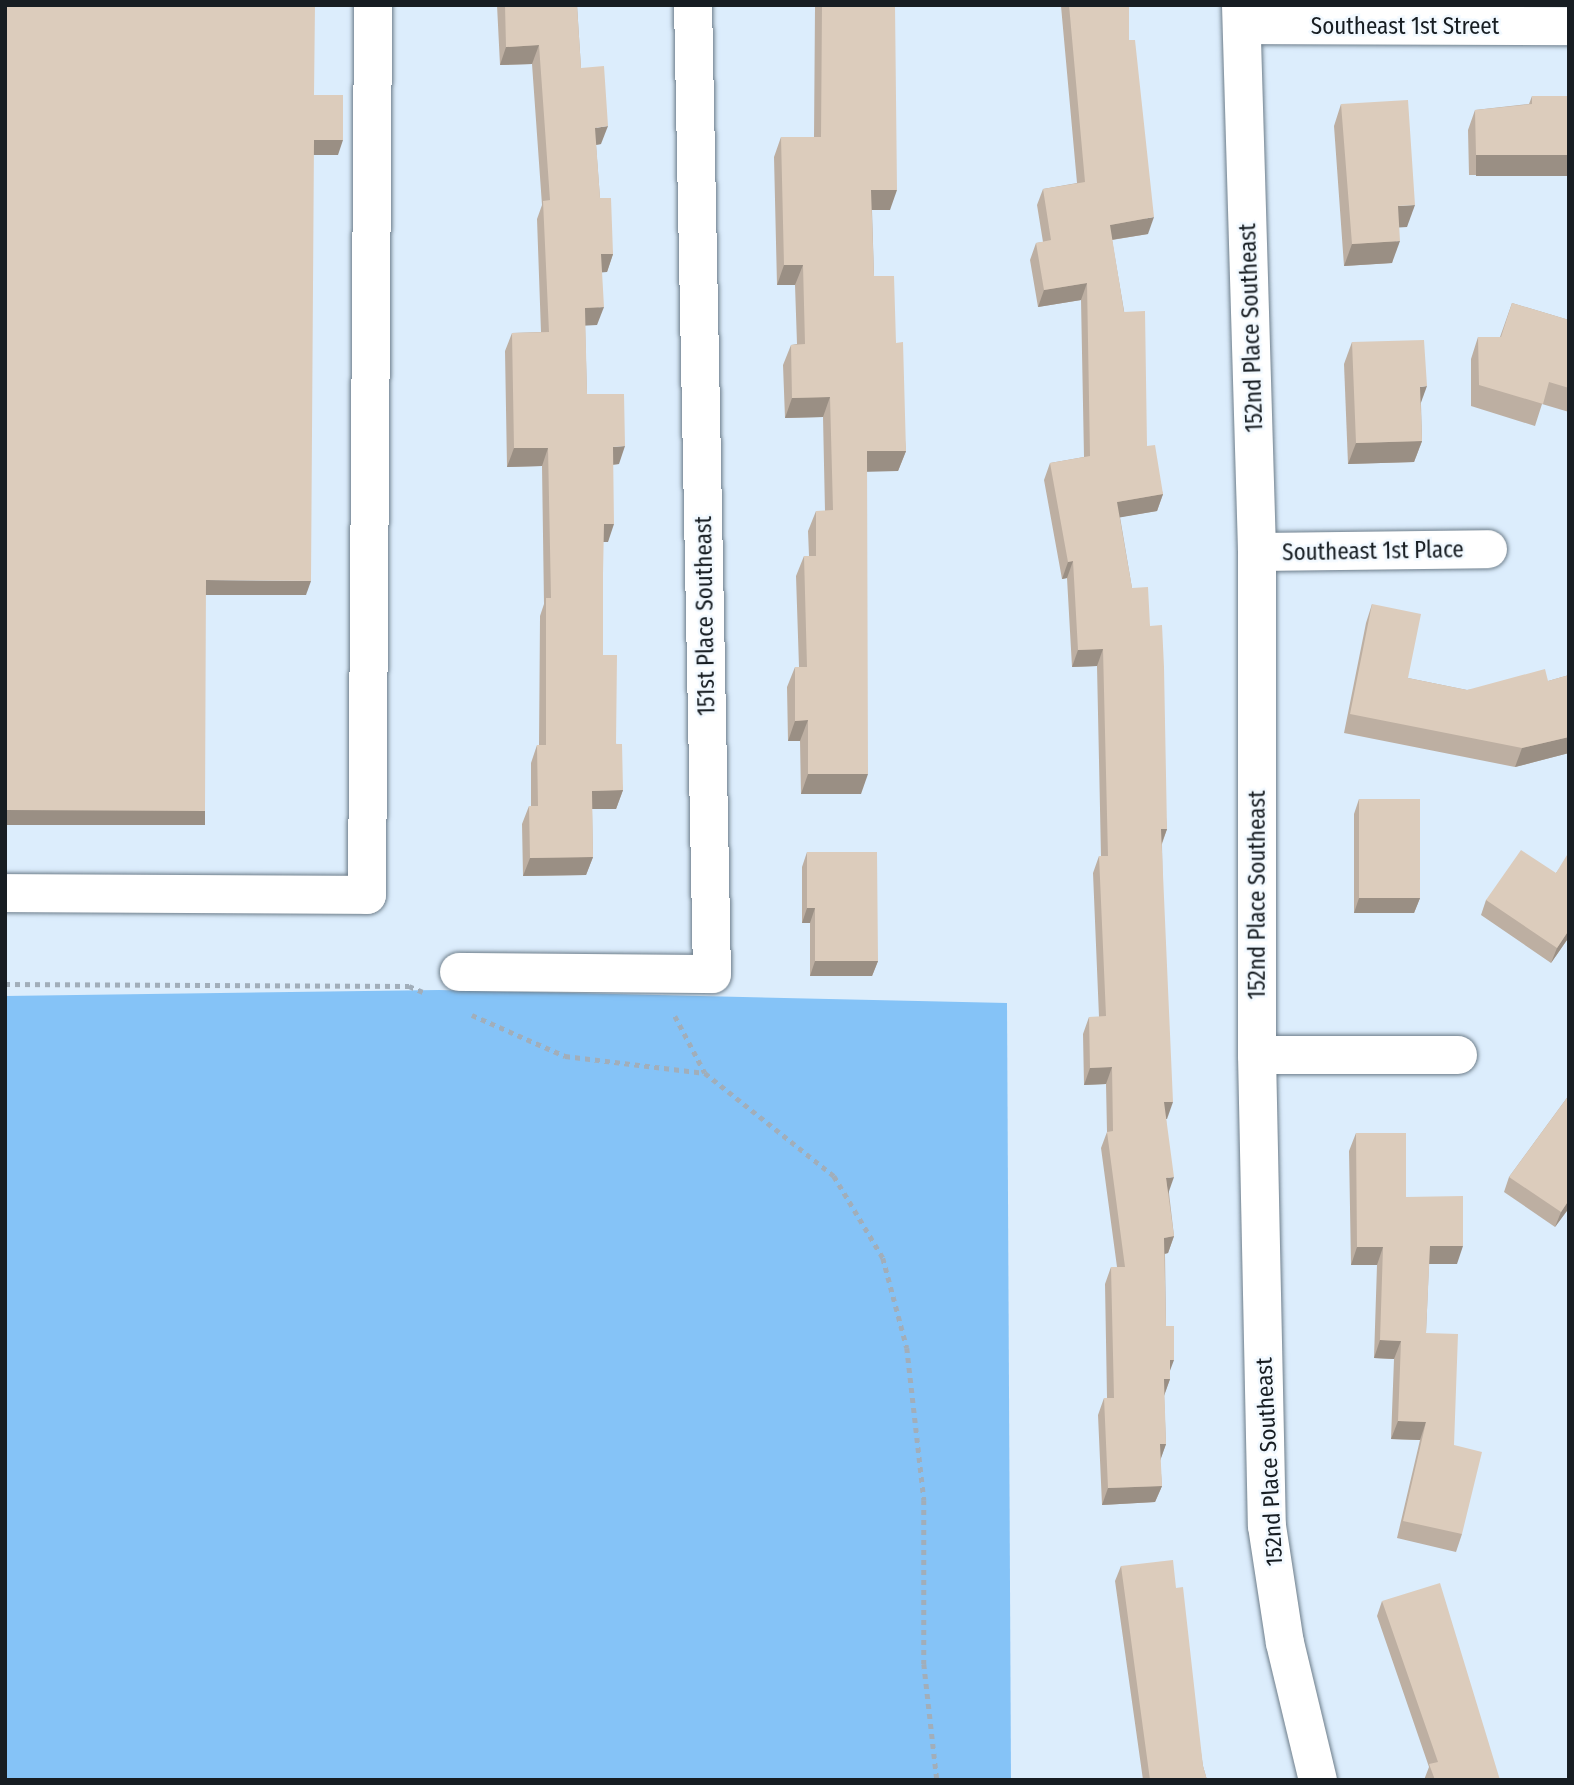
<!DOCTYPE html>
<html>
<head>
<meta charset="utf-8">
<style>
	body { margin:0 }
	#map { position:relative; width:1574px; height:1785px; overflow:hidden; background:#dcedfc; font-family:"Fira Sans Condensed",sans-serif }
	div>[style] { position:absolute }
	.forest>* { inset:0; background:#85c3f7 }
	.path>* { height:4.5px; margin-top:-2.25px; transform-origin:0; background:repeating-linear-gradient(90deg,#a1aeba 0 5px,transparent 0 10px) }
	.roads { filter:drop-shadow(0 0 2px #6d7d8a) drop-shadow(0 0 2px #6d7d8a) }
	.minor>* { height:38px; margin:-19px; padding:0 19px; transform-origin:19px; border-radius:19px; background:#fff }
	.wall>* { inset:0; background:#bdafa2 }
	.shaded-wall>* { inset:0; background:#9a8f84; transform-origin:0 0 }
	.building>* { inset:0; background:#dcccbc; transform-origin:0 0 }
	span { translate:-50% -50%; white-space:nowrap; text-align:center; line-height:1.15; -webkit-text-stroke:5px #f2f9ff; paint-order:stroke }
	.street-label { font-size:23px; color:#171d22 }
	.frame { position:absolute; inset:0; border:7px solid #171d22; pointer-events:none }
</style>
</head>
<body>
<div id="map">
	<div class="forest">
		<i style="clip-path:polygon(439px 990px,1007px 1003px,1011px 1780px,5px 1780px,5px 996px)"></i>
	</div>
	<div class="path">
		<i style="left:5px;top:984px;width:404px;rotate:0.3deg"></i>
		<i style="left:409px;top:986px;width:15px;rotate:23deg"></i>
		<i style="left:472px;top:1015px;width:102px;rotate:23.8deg"></i>
		<i style="left:565px;top:1056px;width:141px;rotate:6.9deg"></i>
		<i style="left:675px;top:1016px;width:64px;rotate:62.2deg"></i>
		<i style="left:705px;top:1073px;width:165px;rotate:38.6deg"></i>
		<i style="left:834px;top:1176px;width:96px;rotate:59.1deg"></i>
		<i style="left:883px;top:1258px;width:93px;rotate:75.1deg"></i>
		<i style="left:907px;top:1348px;width:153px;rotate:83.6deg"></i>
		<i style="left:924px;top:1500px;width:164px;rotate:90deg"></i>
		<i style="left:924px;top:1664px;width:117px;rotate:83.6deg"></i>
	</div>
	<div class="roads">
		<div class="minor">
			<i style="left:1241px;top:5px;width:547px;rotate:88.32deg"></i>
			<i style="left:1257px;top:552px;width:503px;rotate:90deg"></i>
			<i style="left:1257px;top:1055px;width:471px;rotate:88.8deg"></i>
			<i style="left:1267px;top:1526px;width:118px;rotate:81.3deg"></i>
			<i style="left:1285px;top:1643px;width:141px;rotate:76.5deg"></i>
			<i style="left:1242px;top:25px;width:327px;rotate:0.2deg"></i>
			<i style="left:1257px;top:552px;width:231px;rotate:-0.7deg"></i>
			<i style="left:5px;top:893px;width:362px;rotate:0.3deg"></i>
			<i style="left:367px;top:895px;width:890px;rotate:-89.61deg"></i>
			<i style="left:459px;top:972px;width:253px;rotate:0.5deg"></i>
			<i style="left:712px;top:974px;width:969px;rotate:-91.12deg"></i>
			<i style="left:1257px;top:1055px;width:201px"></i>
		</div>
	</div>
	<div class="wall">
		<i style="clip-path:polygon(497px 5px,577px 5px,581px 68px,601px 144px,596px 145px,600px 198px,613px 254px,607px 272px,602px 272px,597px 325px,585px 325px,587px 394px,619px 464px,613px 465px,608px 542px,603px 542px,603px 655px,623px 790px,616px 809px,592px 809px,593px 857px,586px 875px,523px 876px,522px 824px,529px 806px,531px 806px,531px 763px,537px 745px,539px 745px,540px 616px,544px 604px,542px 466px,507px 467px,505px 351px,512px 333px,541px 332px,537px 219px,542px 205px,532px 64px,500px 65px)"></i>
		<i style="clip-path:polygon(776px 5px,895px 5px,890px 210px,872px 210px,874px 276px,896px 343px,906px 451px,898px 471px,867px 471px,861px 794px,801px 794px,800px 741px,788px 741px,787px 687px,795px 667px,799px 667px,796px 576px,804px 556px,809px 556px,808px 531px,816px 511px,825px 511px,823px 417px,785px 418px,783px 365px,791px 345px,797px 344px,795px 285px,777px 285px,774px 157px,781px 137px,814px 137px,815px 7px,776px 7px)"></i>
		<i style="clip-path:polygon(1053px 5px,1129px 5px,1129px 40px,1148px 234px,1112px 240px,1147px 446px,1163px 494px,1157px 511px,1120px 517px,1132px 588px,1150px 626px,1167px 829px,1162px 844px,1166px 1119px,1169px 1193px,1174px 1236px,1168px 1253px,1165px 1254px,1166px 1326px,1170px 1379px,1164px 1395px,1166px 1444px,1160px 1460px,1162px 1486px,1155px 1502px,1102px 1505px,1098px 1415px,1104px 1398px,1107px 1398px,1105px 1284px,1111px 1267px,1117px 1267px,1101px 1148px,1107px 1132px,1106px 1084px,1084px 1085px,1083px 1034px,1089px 1017px,1099px 1017px,1093px 873px,1099px 856px,1101px 856px,1097px 666px,1072px 667px,1067px 578px,1062px 579px,1044px 480px,1050px 463px,1084px 457px,1081px 300px,1038px 307px,1030px 260px,1036px 243px,1043px 242px,1037px 205px,1043px 189px,1077px 183px,1061px 6px,1053px 6px)"></i>
		<i style="clip-path:polygon(1532px 96px,1569px 96px,1569px 175px,1469px 175px,1468px 130px,1475px 110px,1529px 104px)"></i>
		<i style="clip-path:polygon(1341px 104px,1407px 227px,1399px 227px,1392px 263px,1344px 266px,1334px 126px)"></i>
		<i style="clip-path:polygon(1512px 303px,1569px 320px,1569px 412px,1542px 404px,1535px 426px,1471px 406px,1471px 359px,1478px 337px,1500px 337px)"></i>
		<i style="clip-path:polygon(1352px 342px,1421px 404px,1422px 441px,1414px 462px,1348px 464px,1344px 364px)"></i>
		<i style="clip-path:polygon(1372px 604px,1408px 678px,1467px 690px,1548px 681px,1569px 675px,1569px 753px,1515px 767px,1344px 733px,1366px 623px)"></i>
		<i style="clip-path:polygon(1359px 799px,1420px 898px,1414px 913px,1354px 913px,1354px 814px)"></i>
		<i style="clip-path:polygon(807px 852px,878px 961px,872px 976px,810px 976px,810px 923px,802px 923px,802px 867px)"></i>
		<i style="clip-path:polygon(1569px 856px,1569px 937px,1551px 963px,1481px 915px,1486px 900px,1556px 873px)"></i>
		<i style="clip-path:polygon(1569px 1095px,1569px 1208px,1555px 1227px,1504px 1192px,1509px 1177px)"></i>
		<i style="clip-path:polygon(1356px 1133px,1457px 1264px,1429px 1264px,1426px 1333px,1454px 1445px,1462px 1534px,1456px 1552px,1397px 1538px,1420px 1440px,1391px 1439px,1394px 1359px,1374px 1358px,1377px 1265px,1351px 1265px,1349px 1151px)"></i>
		<i style="clip-path:polygon(1121px 1566px,1176px 1588px,1203px 1766px,1207px 1780px,1143px 1780px,1115px 1581px)"></i>
		<i style="clip-path:polygon(1382px 1601px,1500px 1780px,1424px 1780px,1429px 1767px,1377px 1616px)"></i>
	</div>
	<div class="shaded-wall">
		<i style="left:777px;top:5px;width:39px;height:2px"></i>
		<i style="clip-path:polygon(539px 45px,532px 64px,500px 65px,506px 47px)"></i>
		<i style="clip-path:polygon(608px 126px,601px 144px,589px 146px,595px 128px)"></i>
		<i style="clip-path:polygon(314px 140px,343px 140px,338px 155px,308px 155px)"></i>
		<i style="left:1476px;top:155px;width:93px;height:21px"></i>
		<i style="clip-path:polygon(871px 190px,897px 190px,890px 210px,864px 210px)"></i>
		<i style="clip-path:polygon(1415px 205px,1407px 227px,1390px 228px,1398px 206px)"></i>
		<i style="clip-path:polygon(1154px 217px,1148px 234px,1104px 241px,1110px 225px)"></i>
		<i style="clip-path:polygon(1400px 241px,1392px 263px,1344px 266px,1352px 244px)"></i>
		<i style="clip-path:polygon(601px 254px,613px 254px,607px 272px,595px 273px)"></i>
		<i style="clip-path:polygon(784px 265px,803px 265px,795px 285px,777px 285px)"></i>
		<i style="clip-path:polygon(1087px 283px,1081px 300px,1038px 307px,1044px 290px)"></i>
		<i style="clip-path:polygon(604px 307px,597px 325px,578px 326px,585px 308px)"></i>
		<i style="clip-path:polygon(1427px 386px,1419px 408px,1420px 387px)"></i>
		<i style="clip-path:polygon(830px 397px,823px 417px,785px 418px,792px 398px)"></i>
		<i style="clip-path:polygon(1422px 441px,1414px 462px,1348px 464px,1356px 443px)"></i>
		<i style="clip-path:polygon(625px 446px,619px 464px,606px 465px,613px 447px)"></i>
		<i style="clip-path:polygon(514px 448px,548px 448px,542px 466px,507px 467px)"></i>
		<i style="clip-path:polygon(867px 451px,906px 451px,898px 471px,860px 472px)"></i>
		<i style="clip-path:polygon(1163px 494px,1157px 511px,1111px 519px,1117px 502px)"></i>
		<i style="clip-path:polygon(604px 524px,614px 524px,608px 542px,597px 542px)"></i>
		<i style="clip-path:polygon(1073px 561px,1067px 578px,1062px 579px,1068px 562px)"></i>
		<i style="clip-path:polygon(206px 580px,311px 581px,306px 595px,201px 595px)"></i>
		<i style="clip-path:polygon(1103px 649px,1097px 666px,1072px 667px,1078px 650px)"></i>
		<i style="clip-path:polygon(808px 720px,800px 741px,788px 741px,795px 721px)"></i>
		<i style="clip-path:polygon(1569px 737px,1569px 753px,1515px 767px,1522px 748px)"></i>
		<i style="clip-path:polygon(808px 774px,868px 774px,861px 794px,801px 794px)"></i>
		<i style="clip-path:polygon(623px 790px,616px 809px,585px 809px,592px 791px)"></i>
		<i style="left:5px;top:810px;width:200px;height:15px"></i>
		<i style="clip-path:polygon(1161px 829px,1167px 829px,1161px 845px)"></i>
		<i style="clip-path:polygon(593px 857px,586px 875px,523px 876px,530px 858px)"></i>
		<i style="clip-path:polygon(1359px 898px,1420px 898px,1414px 913px,1354px 913px)"></i>
		<i style="clip-path:polygon(807px 908px,815px 908px,810px 923px,802px 923px)"></i>
		<i style="clip-path:polygon(1569px 930px,1569px 937px,1551px 963px,1557px 948px)"></i>
		<i style="clip-path:polygon(815px 961px,878px 961px,872px 976px,810px 976px)"></i>
		<i style="clip-path:polygon(1112px 1067px,1106px 1084px,1084px 1085px,1090px 1068px)"></i>
		<i style="clip-path:polygon(1164px 1102px,1173px 1102px,1167px 1119px,1158px 1119px)"></i>
		<i style="clip-path:polygon(1174px 1177px,1168px 1194px,1166px 1178px)"></i>
		<i style="clip-path:polygon(1569px 1200px,1569px 1208px,1555px 1227px,1561px 1212px)"></i>
		<i style="clip-path:polygon(1174px 1236px,1168px 1253px,1158px 1255px,1164px 1238px)"></i>
		<i style="clip-path:polygon(1430px 1246px,1463px 1246px,1457px 1264px,1423px 1264px)"></i>
		<i style="clip-path:polygon(1357px 1247px,1383px 1247px,1377px 1265px,1351px 1265px)"></i>
		<i style="clip-path:polygon(1380px 1340px,1401px 1341px,1394px 1359px,1374px 1358px)"></i>
		<i style="clip-path:polygon(1170px 1360px,1174px 1360px,1168px 1376px)"></i>
		<i style="clip-path:polygon(1164px 1379px,1170px 1379px,1164px 1396px)"></i>
		<i style="clip-path:polygon(1398px 1421px,1426px 1422px,1420px 1440px,1391px 1439px)"></i>
		<i style="clip-path:polygon(1160px 1444px,1166px 1444px,1160px 1461px)"></i>
		<i style="clip-path:polygon(1162px 1486px,1155px 1502px,1102px 1505px,1108px 1488px)"></i>
	</div>
	<div class="building">
		<i style="clip-path:polygon(5px 5px,315px 5px,314px 95px,343px 95px,343px 140px,314px 140px,311px 581px,206px 580px,205px 811px,5px 810px)"></i>
		<i style="clip-path:polygon(505px 5px,577px 5px,581px 68px,604px 66px,608px 126px,595px 128px,600px 198px,611px 198px,613px 254px,601px 254px,604px 307px,585px 308px,587px 394px,624px 394px,625px 446px,613px 447px,614px 524px,604px 524px,603px 574px,603px 655px,617px 655px,616px 744px,622px 744px,623px 790px,592px 791px,593px 857px,530px 858px,529px 806px,538px 806px,537px 745px,546px 745px,546px 598px,551px 598px,548px 448px,514px 448px,512px 333px,549px 332px,543px 201px,550px 200px,539px 45px,506px 47px)"></i>
		<i style="clip-path:polygon(822px 5px,895px 5px,897px 190px,871px 190px,874px 276px,894px 276px,896px 343px,903px 342px,906px 451px,867px 451px,868px 774px,808px 774px,808px 720px,795px 721px,795px 667px,807px 667px,804px 556px,816px 556px,816px 511px,833px 510px,830px 397px,792px 398px,791px 345px,805px 344px,803px 265px,784px 265px,781px 137px,821px 137px)"></i>
		<i style="clip-path:polygon(1069px 5px,1129px 5px,1129px 40px,1135px 40px,1154px 217px,1110px 225px,1124px 312px,1145px 311px,1147px 446px,1155px 445px,1163px 494px,1117px 502px,1132px 588px,1148px 587px,1150px 626px,1162px 625px,1164px 667px,1167px 829px,1161px 829px,1173px 1102px,1164px 1102px,1174px 1177px,1166px 1178px,1174px 1236px,1164px 1238px,1166px 1326px,1174px 1326px,1174px 1360px,1170px 1360px,1170px 1379px,1164px 1379px,1166px 1444px,1160px 1444px,1162px 1486px,1108px 1488px,1104px 1398px,1114px 1398px,1111px 1267px,1125px 1267px,1107px 1132px,1113px 1131px,1112px 1067px,1090px 1068px,1089px 1017px,1106px 1016px,1099px 856px,1108px 856px,1103px 649px,1078px 650px,1073px 561px,1068px 562px,1050px 463px,1090px 456px,1087px 283px,1044px 290px,1036px 243px,1051px 240px,1043px 189px,1085px 182px)"></i>
		<i style="clip-path:polygon(1532px 96px,1569px 96px,1569px 155px,1476px 155px,1475px 110px,1532px 104px)"></i>
		<i style="clip-path:polygon(1408px 100px,1415px 205px,1398px 206px,1400px 241px,1352px 244px,1341px 104px)"></i>
		<i style="clip-path:polygon(1512px 303px,1569px 320px,1569px 388px,1549px 382px,1543px 404px,1479px 385px,1478px 337px,1501px 337px)"></i>
		<i style="clip-path:polygon(1424px 340px,1427px 386px,1420px 387px,1422px 441px,1356px 443px,1352px 342px)"></i>
		<i style="clip-path:polygon(1372px 604px,1421px 614px,1408px 678px,1467px 690px,1545px 669px,1548px 681px,1569px 675px,1569px 737px,1522px 748px,1350px 714px)"></i>
		<i style="left:1359px;top:799px;width:61px;height:99px"></i>
		<i style="clip-path:polygon(1521px 850px,1556px 873px,1567px 855px,1569px 856px,1569px 930px,1557px 948px,1486px 900px)"></i>
		<i style="clip-path:polygon(807px 852px,877px 852px,878px 961px,815px 961px,815px 908px,807px 908px)"></i>
		<i style="clip-path:polygon(1569px 1095px,1569px 1200px,1561px 1212px,1509px 1177px)"></i>
		<i style="clip-path:polygon(1356px 1133px,1406px 1133px,1406px 1197px,1463px 1196px,1463px 1246px,1430px 1246px,1426px 1333px,1458px 1334px,1454px 1445px,1482px 1452px,1462px 1534px,1403px 1521px,1426px 1422px,1398px 1421px,1401px 1341px,1380px 1340px,1383px 1247px,1357px 1247px)"></i>
		<i style="clip-path:polygon(1173px 1560px,1176px 1588px,1183px 1587px,1203px 1766px,1207px 1780px,1150px 1780px,1121px 1566px)"></i>
		<i style="clip-path:polygon(1440px 1583px,1500px 1780px,1435px 1780px,1429px 1764px,1438px 1762px,1382px 1601px)"></i>
	</div>
	<div class="street-label">
		<span style="left:1405px;top:26px">Southeast 1st Street</span>
		<span style="left:1251px;top:328px;rotate:-92deg">152nd Place Southeast</span>
		<span style="left:1373px;top:551px;rotate:-1deg">Southeast 1st Place</span>
		<span style="left:705px;top:616px;rotate:-91deg">151st Place Southeast</span>
		<span style="left:1257px;top:895px;rotate:-90deg">152nd Place Southeast</span>
		<span style="left:1269px;top:1462px;rotate:-93deg">152nd Place Southeast</span>
	</div>
	<div class="frame"></div>
</div>
</body>
</html>
